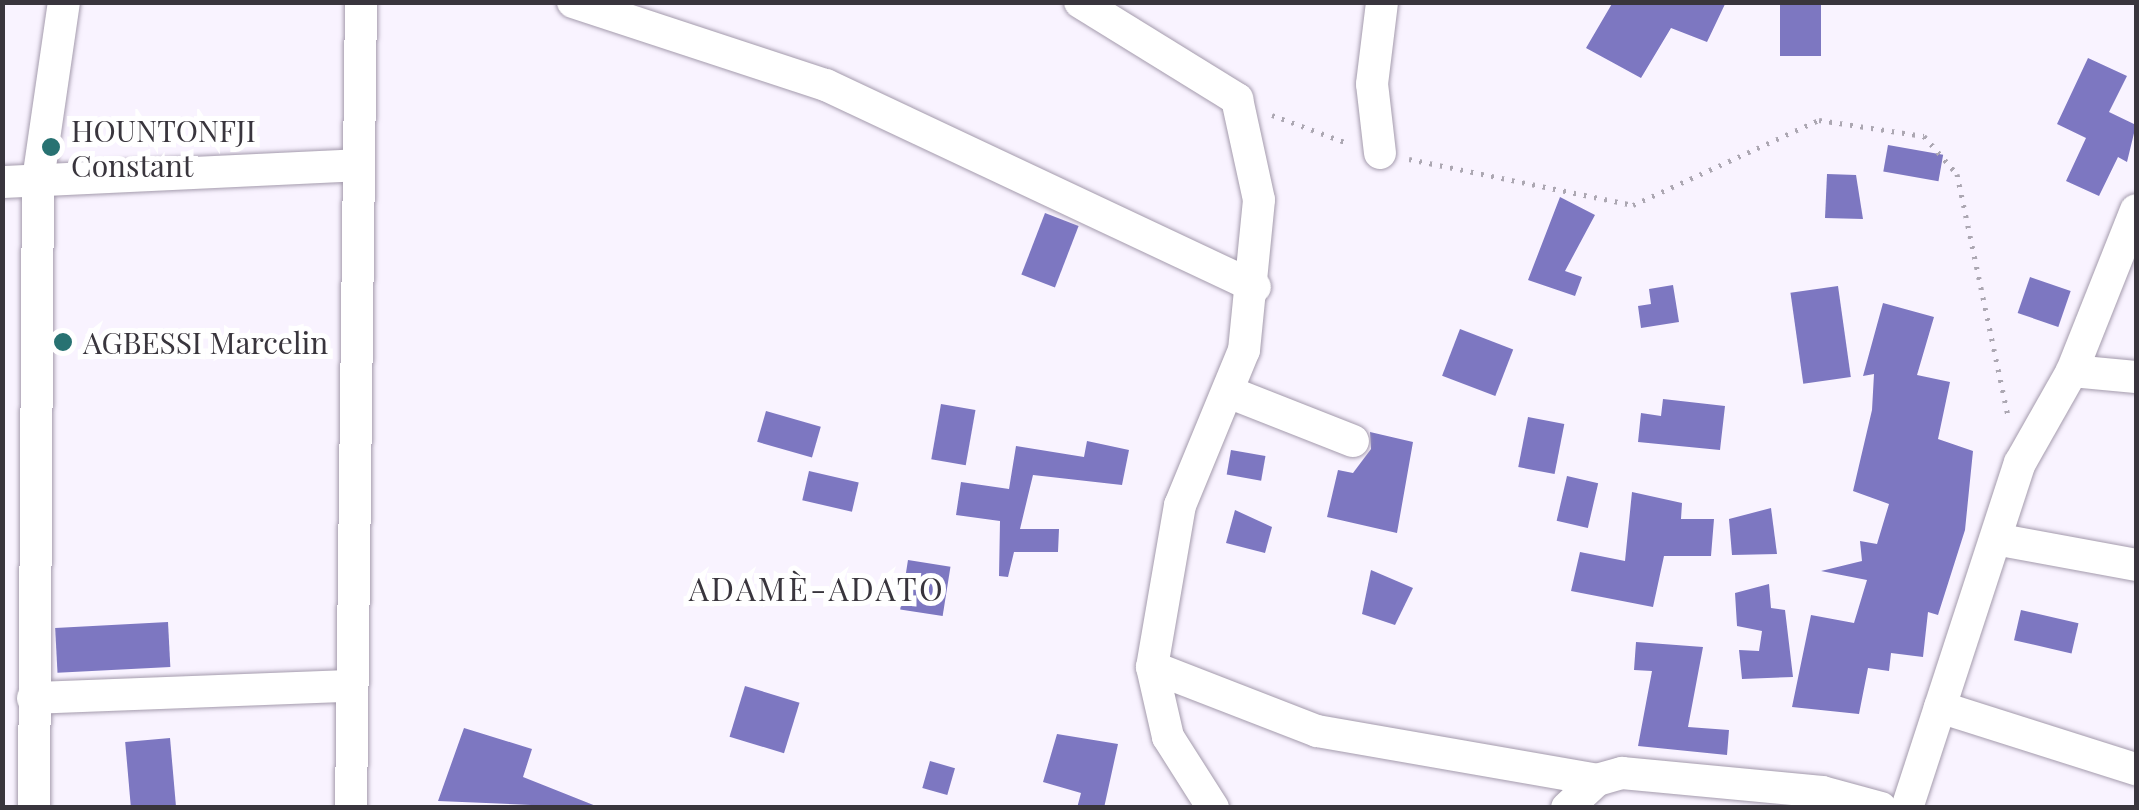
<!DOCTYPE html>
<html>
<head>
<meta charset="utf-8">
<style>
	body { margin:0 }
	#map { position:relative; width:2139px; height:810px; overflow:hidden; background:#f9f3ff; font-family:"Playfair Display",serif }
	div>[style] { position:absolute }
	.building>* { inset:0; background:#7d77c1; transform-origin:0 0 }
	.path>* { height:5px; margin-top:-2.5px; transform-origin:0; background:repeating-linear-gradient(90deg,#aca7b2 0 2.5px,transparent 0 10.5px) }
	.roads { filter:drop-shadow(0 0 2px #a49bad) drop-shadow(0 0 2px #a49bad) }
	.street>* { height:32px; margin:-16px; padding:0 16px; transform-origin:16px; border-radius:16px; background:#fff }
	.dots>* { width:28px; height:28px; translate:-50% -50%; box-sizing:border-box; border:5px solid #fff; border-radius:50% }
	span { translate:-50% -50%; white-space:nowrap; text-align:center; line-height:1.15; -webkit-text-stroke:10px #fff; paint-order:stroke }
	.poi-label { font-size:30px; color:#39353d }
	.left { translate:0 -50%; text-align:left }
	.neighbourhood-label { font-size:32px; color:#39353d; letter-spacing:2.5px }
	.frame { position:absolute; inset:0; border:5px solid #39353d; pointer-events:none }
</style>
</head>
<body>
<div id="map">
	<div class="building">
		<i style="clip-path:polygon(1613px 2px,1726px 2px,1707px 42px,1671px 28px,1641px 78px,1586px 48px)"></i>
		<i style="left:1780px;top:2px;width:41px;height:54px"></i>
		<i style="clip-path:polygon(2088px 58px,2127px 76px,2109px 112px,2136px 125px,2127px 162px,2118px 157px,2099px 196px,2066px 181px,2086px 138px,2057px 124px)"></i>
		<i style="left:1888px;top:145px;width:56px;height:27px;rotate:10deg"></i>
		<i style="clip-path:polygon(1827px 174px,1856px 175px,1863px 219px,1825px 218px)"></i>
		<i style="clip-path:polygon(1560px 197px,1595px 215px,1565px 271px,1582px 277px,1575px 296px,1528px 280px)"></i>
		<i style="left:1045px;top:213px;width:36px;height:66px;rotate:21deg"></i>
		<i style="left:2030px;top:277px;width:43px;height:38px;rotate:19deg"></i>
		<i style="clip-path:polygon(1673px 285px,1679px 322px,1641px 328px,1638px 306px,1651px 304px,1649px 289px)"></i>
		<i style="left:1838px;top:286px;width:92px;height:48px;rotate:82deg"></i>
		<i style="clip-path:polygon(1883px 303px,1934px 317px,1917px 375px,1950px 382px,1938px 439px,1973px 451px,1965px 530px,1938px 615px,1928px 612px,1923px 657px,1891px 653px,1889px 671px,1868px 668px,1859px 714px,1792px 707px,1811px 615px,1854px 623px,1867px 580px,1821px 571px,1862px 561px,1860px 541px,1877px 544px,1889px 504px,1853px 491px,1872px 410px,1874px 374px,1863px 376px)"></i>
		<i style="left:1460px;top:329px;width:57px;height:50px;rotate:21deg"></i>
		<i style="clip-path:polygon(1663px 399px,1725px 406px,1720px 450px,1638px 442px,1641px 413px,1661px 416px)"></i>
		<i style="left:941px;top:404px;width:35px;height:56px;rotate:10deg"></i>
		<i style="left:766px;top:411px;width:57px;height:32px;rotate:16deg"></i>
		<i style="left:1528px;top:417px;width:37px;height:51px;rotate:11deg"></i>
		<i style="clip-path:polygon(1370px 432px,1413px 442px,1397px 533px,1327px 517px,1338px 470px,1353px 473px,1371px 449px)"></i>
		<i style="clip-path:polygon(1087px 441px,1129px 450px,1122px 485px,1033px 475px,1020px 529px,1059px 529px,1058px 552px,1014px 552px,1008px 577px,999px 576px,1000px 521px,956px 515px,961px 482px,1009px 489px,1016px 446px,1084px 457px)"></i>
		<i style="left:1231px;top:450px;width:35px;height:25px;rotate:10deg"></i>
		<i style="left:809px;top:471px;width:51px;height:30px;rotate:13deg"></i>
		<i style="left:1567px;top:476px;width:32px;height:46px;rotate:13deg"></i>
		<i style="clip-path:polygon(1632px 492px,1682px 503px,1681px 519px,1714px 519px,1711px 556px,1664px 556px,1653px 607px,1571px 591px,1580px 552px,1625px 561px)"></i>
		<i style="clip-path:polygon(1771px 508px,1777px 554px,1732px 555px,1729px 519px)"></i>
		<i style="clip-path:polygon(1235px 510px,1272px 527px,1265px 553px,1226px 543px)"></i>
		<i style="left:908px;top:560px;width:43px;height:50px;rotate:9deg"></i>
		<i style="clip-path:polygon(1371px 570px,1413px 588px,1395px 625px,1362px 614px)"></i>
		<i style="clip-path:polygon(1769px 584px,1771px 608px,1785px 610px,1793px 677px,1742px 679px,1739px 650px,1759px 651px,1762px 631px,1737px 626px,1735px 593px)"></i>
		<i style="left:2021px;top:610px;width:59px;height:31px;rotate:13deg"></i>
		<i style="left:168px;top:622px;width:45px;height:113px;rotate:87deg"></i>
		<i style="clip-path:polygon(1636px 642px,1703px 647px,1688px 727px,1729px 730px,1727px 755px,1638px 746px,1652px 671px,1634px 670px)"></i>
		<i style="left:745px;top:686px;width:57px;height:53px;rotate:17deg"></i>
		<i style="clip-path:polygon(464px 728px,532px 749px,523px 777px,601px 808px,438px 801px)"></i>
		<i style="clip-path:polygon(1057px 734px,1118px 744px,1104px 808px,1077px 808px,1081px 793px,1043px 782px)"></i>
		<i style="left:170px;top:738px;width:70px;height:45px;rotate:85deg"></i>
		<i style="left:930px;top:761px;width:26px;height:28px;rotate:16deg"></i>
	</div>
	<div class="path">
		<i style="left:1272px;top:115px;width:83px;rotate:20.4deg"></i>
		<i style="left:1409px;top:159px;width:229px;rotate:11.6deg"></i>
		<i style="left:1633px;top:205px;width:205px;rotate:-24.6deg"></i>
		<i style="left:1819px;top:120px;width:106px;rotate:8.7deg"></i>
		<i style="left:1924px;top:136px;width:50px;rotate:49deg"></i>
		<i style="left:1957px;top:174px;width:251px;rotate:78.1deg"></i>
	</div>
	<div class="roads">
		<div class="street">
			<i style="left:573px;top:2px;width:266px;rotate:18.2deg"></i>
			<i style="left:826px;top:85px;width:474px;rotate:25.2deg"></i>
			<i style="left:1080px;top:2px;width:185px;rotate:31.7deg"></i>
			<i style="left:1237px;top:99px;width:103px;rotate:77.7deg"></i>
			<i style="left:1259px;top:200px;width:151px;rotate:95.7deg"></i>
			<i style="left:1244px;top:350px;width:168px;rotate:112.4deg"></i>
			<i style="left:1180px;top:505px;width:164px;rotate:99.8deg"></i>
			<i style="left:1152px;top:667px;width:72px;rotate:77.1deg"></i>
			<i style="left:1168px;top:737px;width:84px;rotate:57.6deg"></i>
			<i style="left:1380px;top:153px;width:69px;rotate:-96.6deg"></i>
			<i style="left:1372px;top:84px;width:83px;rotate:-83deg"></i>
			<i style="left:2px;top:182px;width:355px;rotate:-2.7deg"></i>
			<i style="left:2072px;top:371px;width:64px;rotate:5.4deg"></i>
			<i style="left:1231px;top:393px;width:131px;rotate:21.5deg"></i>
			<i style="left:2000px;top:540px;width:138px;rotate:10.4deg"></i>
			<i style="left:1152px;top:667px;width:177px;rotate:21.2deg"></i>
			<i style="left:1317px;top:731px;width:284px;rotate:9.9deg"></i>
			<i style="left:33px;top:698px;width:313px;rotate:-2.2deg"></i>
			<i style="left:1940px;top:707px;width:206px;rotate:17.6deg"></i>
			<i style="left:34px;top:808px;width:628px;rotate:-89.64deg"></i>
			<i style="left:38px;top:180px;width:180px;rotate:-81.7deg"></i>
			<i style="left:351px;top:808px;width:806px;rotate:-89.29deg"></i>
			<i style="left:1567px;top:808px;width:41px;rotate:-43deg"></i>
			<i style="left:1597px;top:780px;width:26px;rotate:-16deg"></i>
			<i style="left:1622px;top:773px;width:201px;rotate:5.4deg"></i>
			<i style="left:1822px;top:792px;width:61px;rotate:15.2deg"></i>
			<i style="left:1907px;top:808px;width:363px;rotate:-71.9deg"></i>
			<i style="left:2020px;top:463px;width:106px;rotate:-60.5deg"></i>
			<i style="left:2072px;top:371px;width:173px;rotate:-68.3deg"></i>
		</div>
	</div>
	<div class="dots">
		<i style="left:51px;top:147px;background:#287272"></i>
		<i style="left:63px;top:342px;background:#287272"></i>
	</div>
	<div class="poi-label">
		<span class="left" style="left:71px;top:147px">HOUNTONFJI<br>Constant</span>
		<span class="left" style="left:83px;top:342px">AGBESSI Marcelin</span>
	</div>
	<div class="neighbourhood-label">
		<span style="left:817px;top:588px">ADAMÈ-ADATO</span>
	</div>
	<div class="frame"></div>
</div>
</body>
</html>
